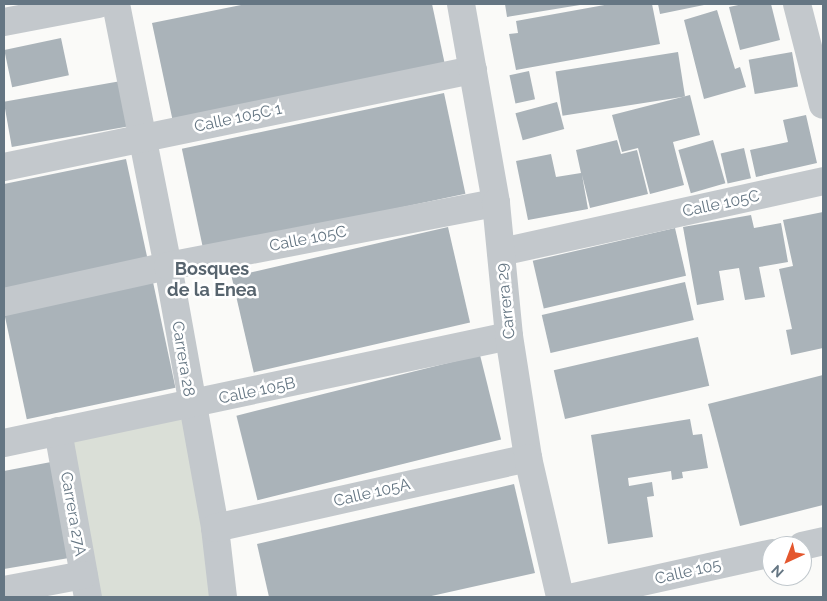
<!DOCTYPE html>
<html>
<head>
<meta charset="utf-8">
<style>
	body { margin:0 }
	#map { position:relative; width:827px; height:601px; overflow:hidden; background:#fafaf8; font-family:Raleway,sans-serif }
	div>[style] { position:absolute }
	.green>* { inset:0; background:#dadfd7 }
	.building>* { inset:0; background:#aab3b9; transform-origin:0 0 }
	.minor>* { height:28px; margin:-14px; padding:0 14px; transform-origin:14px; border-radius:14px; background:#c3c8cc }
	.tertiary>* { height:28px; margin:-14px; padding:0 14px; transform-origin:14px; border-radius:14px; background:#c3c8cc }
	span { translate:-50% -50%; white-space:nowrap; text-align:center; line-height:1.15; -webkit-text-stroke:5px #fff; paint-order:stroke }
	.street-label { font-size:16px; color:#657683 }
	.neighbourhood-label { font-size:18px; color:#57646e; font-weight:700 }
	.frame { position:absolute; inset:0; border:5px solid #657683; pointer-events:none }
	.north { position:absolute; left:762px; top:536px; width:50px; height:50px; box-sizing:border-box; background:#fff; border:1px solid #c1c8cd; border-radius:50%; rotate:223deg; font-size:14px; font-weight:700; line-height:20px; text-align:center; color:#657683 }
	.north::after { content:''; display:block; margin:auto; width:18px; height:22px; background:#e4572e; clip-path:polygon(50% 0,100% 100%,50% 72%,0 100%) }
</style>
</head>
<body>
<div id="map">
	<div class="green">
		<i style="clip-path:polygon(191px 406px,223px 597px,88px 597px,58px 431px)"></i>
	</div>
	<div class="building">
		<i style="clip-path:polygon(246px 4px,432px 4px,445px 65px,173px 122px,152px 23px)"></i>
		<i style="clip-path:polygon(505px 4px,580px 4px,580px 5px,507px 17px)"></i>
		<i style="clip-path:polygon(610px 4px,652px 4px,660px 44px,516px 70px,509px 34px,518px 33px,516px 21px)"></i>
		<i style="clip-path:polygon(658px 4px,704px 4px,704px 5px,660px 14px)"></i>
		<i style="clip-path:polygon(743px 4px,771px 4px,780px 40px,740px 50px,729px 7px)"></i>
		<i style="clip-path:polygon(717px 10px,735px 69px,740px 67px,746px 87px,704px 99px,684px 20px)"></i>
		<i style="left:61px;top:38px;width:38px;height:58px;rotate:78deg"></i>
		<i style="left:678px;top:52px;width:45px;height:124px;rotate:81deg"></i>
		<i style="left:792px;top:52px;width:35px;height:44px;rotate:80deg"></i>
		<i style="left:529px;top:71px;width:29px;height:20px;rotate:78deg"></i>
		<i style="left:121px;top:81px;width:46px;height:119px;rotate:80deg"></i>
		<i style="left:444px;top:93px;width:103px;height:268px;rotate:78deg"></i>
		<i style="clip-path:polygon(690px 95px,700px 135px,673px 142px,684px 185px,650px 194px,638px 148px,622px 152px,612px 115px)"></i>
		<i style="left:557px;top:102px;width:28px;height:43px;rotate:75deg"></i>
		<i style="clip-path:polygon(806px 115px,817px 163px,756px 177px,750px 150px,788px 142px,783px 120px)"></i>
		<i style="clip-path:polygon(617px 140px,621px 154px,637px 150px,648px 194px,590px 208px,582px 175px,588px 209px,528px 220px,516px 161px,551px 154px,556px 177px,581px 173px,576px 150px)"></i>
		<i style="left:713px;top:140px;width:45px;height:36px;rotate:74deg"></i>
		<i style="left:744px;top:148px;width:31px;height:24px;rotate:77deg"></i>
		<i style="clip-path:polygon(126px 159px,148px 261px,4px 291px,4px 184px)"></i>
		<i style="clip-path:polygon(823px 212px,823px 348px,791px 355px,786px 330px,792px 329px,779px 269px,793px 266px,783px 220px)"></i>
		<i style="clip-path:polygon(751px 215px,754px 228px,781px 223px,788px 262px,759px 267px,765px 297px,745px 300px,739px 268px,719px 271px,724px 300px,697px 305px,683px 227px)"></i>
		<i style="left:448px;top:227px;width:98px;height:222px;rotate:77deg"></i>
		<i style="left:675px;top:228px;width:49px;height:146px;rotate:77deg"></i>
		<i style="left:153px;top:282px;width:108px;height:152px;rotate:78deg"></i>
		<i style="left:685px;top:282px;width:39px;height:147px;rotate:77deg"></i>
		<i style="left:698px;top:337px;width:50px;height:148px;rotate:77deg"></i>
		<i style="left:480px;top:355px;width:87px;height:251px;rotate:76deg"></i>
		<i style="clip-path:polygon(823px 375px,823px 505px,740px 526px,708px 404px)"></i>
		<i style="clip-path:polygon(690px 419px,693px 435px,702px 434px,708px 468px,682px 472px,683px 478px,672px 480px,671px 471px,628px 478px,629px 486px,652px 482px,654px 496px,647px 497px,653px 537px,608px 544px,591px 435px)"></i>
		<i style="clip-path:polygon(51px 462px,69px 558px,4px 569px,4px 471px)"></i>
		<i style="clip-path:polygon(514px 484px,535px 573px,427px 597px,269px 597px,257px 544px)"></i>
	</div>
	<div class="minor">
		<i style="left:116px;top:4px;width:267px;rotate:78.8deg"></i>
		<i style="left:168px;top:266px;width:266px;rotate:79.8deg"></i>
		<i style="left:215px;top:528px;width:69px;rotate:83.4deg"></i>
		<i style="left:797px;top:4px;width:104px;rotate:75.6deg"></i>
		<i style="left:4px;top:22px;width:96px;rotate:-10.8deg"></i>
		<i style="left:4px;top:167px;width:479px;rotate:-11.7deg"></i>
		<i style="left:501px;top:252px;width:330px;rotate:-12.4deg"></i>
		<i style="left:4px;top:302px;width:168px;rotate:-12.4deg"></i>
		<i style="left:168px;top:266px;width:334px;rotate:-10.9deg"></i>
		<i style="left:58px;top:431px;width:169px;rotate:79.8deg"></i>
		<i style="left:4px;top:443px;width:516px;rotate:-11.96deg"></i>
		<i style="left:215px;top:528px;width:321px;rotate:-12.6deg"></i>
		<i style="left:802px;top:546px;width:22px;rotate:-13deg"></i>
		<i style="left:4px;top:590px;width:81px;rotate:-10.6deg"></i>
		<i style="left:574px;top:597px;width:203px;rotate:-12.5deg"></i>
	</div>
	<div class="tertiary">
		<i style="left:461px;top:4px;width:202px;rotate:80deg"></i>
		<i style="left:496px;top:203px;width:134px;rotate:84.4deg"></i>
		<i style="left:509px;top:336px;width:123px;rotate:81.1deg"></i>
		<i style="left:528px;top:458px;width:143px;rotate:77deg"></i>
	</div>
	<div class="street-label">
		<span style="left:238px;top:118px;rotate:-12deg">Calle 105C 1</span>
		<span style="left:721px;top:204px;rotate:-12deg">Calle 105C</span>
		<span style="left:308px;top:239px;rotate:-11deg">Calle 105C</span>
		<span style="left:506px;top:301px;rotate:-96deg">Carrera 29</span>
		<span style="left:183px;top:359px;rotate:81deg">Carrera 28</span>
		<span style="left:257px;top:391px;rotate:-12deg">Calle 105B</span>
		<span style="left:372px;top:493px;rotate:-13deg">Calle 105A</span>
		<span style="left:73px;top:514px;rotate:80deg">Carrera 27A</span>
		<span style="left:688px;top:572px;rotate:-13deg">Calle 105</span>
	</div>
	<div class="neighbourhood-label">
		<span style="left:212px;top:280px">Bosques<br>de la Enea</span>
	</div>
	<div class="frame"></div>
	<div class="north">N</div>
</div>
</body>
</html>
